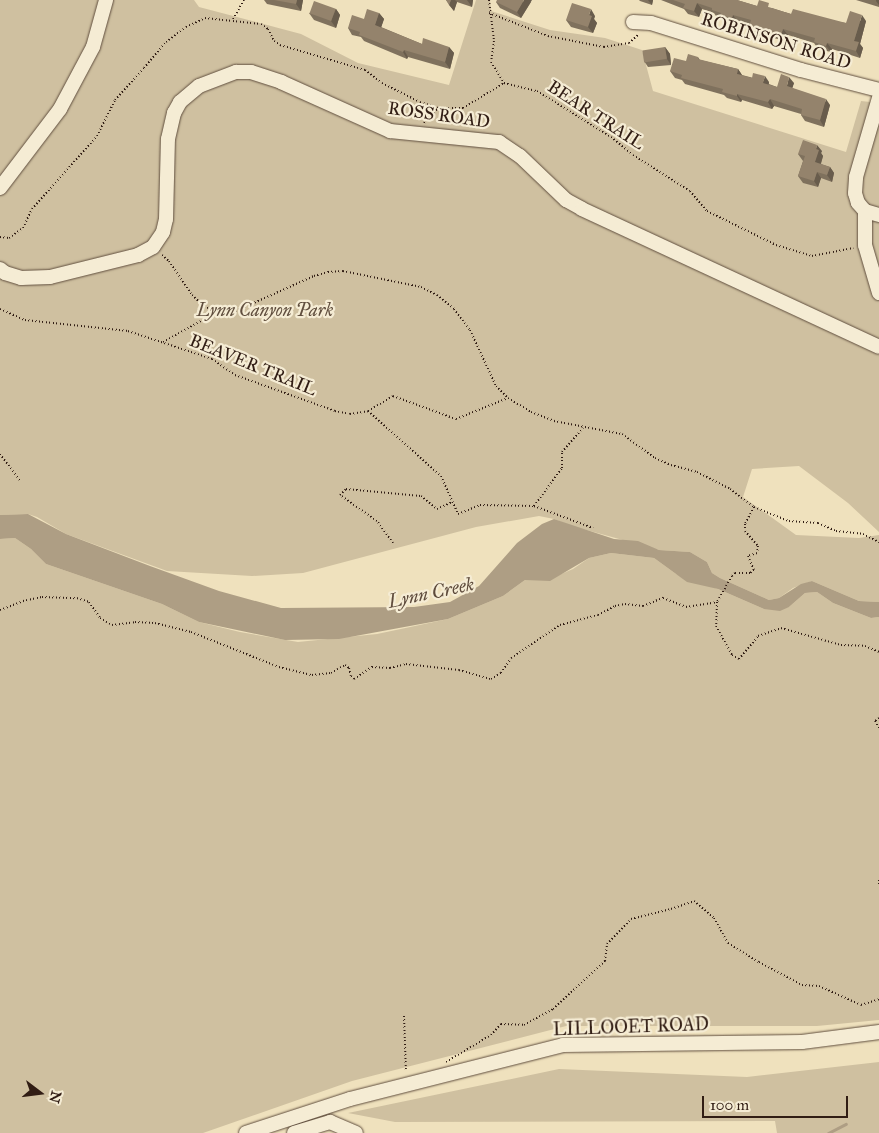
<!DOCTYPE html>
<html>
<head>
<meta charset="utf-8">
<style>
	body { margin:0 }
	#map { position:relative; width:879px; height:1133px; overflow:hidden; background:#efe1bd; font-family:"IM FELL Great Primer",serif }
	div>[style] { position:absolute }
	.green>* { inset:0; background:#cfc0a0 }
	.water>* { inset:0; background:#ae9e84 }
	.stream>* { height:3px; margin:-1.5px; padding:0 1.5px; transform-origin:1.5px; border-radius:1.5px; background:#ae9e84 }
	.path>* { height:2px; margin-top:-1px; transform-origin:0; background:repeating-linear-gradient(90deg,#311d14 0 1px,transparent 0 3.5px) }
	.roads { filter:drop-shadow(0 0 1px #604e3e) drop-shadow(0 0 1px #604e3e) }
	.minor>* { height:14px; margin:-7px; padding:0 7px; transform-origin:7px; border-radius:7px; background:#f5ecd4 }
	.wall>* { inset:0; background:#7f715d }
	.shaded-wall>* { inset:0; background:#685c4c }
	.building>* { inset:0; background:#94836c; transform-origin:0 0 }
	span { translate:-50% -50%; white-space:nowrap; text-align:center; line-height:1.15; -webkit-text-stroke:4.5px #f5ecd4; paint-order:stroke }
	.street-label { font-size:18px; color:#311d14 }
	.park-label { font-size:18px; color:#604e3e; font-style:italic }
	.water-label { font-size:19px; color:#5d4a3b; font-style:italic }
	.north { position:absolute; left:15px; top:1068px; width:50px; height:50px; -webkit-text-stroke:4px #f5ecd4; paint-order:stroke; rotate:105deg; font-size:14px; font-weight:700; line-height:20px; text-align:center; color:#311d14 }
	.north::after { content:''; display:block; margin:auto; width:18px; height:22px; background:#311d14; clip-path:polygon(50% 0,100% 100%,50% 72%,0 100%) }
	.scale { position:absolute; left:702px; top:1096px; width:146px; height:22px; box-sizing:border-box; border:2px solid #311d14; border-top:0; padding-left:6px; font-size:15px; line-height:18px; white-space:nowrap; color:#311d14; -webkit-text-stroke:4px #f5ecd4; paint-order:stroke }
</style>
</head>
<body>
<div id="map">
	<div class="green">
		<i style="clip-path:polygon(0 0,194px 0,199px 7px,301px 34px,358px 63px,449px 85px,476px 0,490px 0,491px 11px,550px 30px,605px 38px,642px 50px,653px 91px,846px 152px,861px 101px,879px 103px,879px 532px,848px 503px,799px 466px,752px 469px,743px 497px,796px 535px,859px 538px,879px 535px,879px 602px,859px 601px,812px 581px,793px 588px,779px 598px,769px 600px,720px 578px,712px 573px,707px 562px,690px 552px,659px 550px,572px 526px,554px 519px,539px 516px,476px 527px,303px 573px,252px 576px,167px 571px,66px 534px,37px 517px,28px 514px,0 515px)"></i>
		<i style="clip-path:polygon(15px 538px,31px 549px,46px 564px,162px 604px,199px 622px,240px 632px,298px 642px,377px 634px,448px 619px,503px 596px,525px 580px,547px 580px,573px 569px,589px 558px,611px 553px,654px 558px,676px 574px,718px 589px,764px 609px,789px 607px,805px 593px,817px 592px,833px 603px,871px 618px,879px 617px,879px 1020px,817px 1026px,566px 1026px,352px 1081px,203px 1133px,0 1133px,0 539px)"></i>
		<i style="clip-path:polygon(879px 1062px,879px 1133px,777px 1133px,775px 1121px,395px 1122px,348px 1113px,559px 1069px,747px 1077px)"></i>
	</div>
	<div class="water">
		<i style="clip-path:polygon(28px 514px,66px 534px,150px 566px,219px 591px,281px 608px,414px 607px,450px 602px,479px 586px,517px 543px,542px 524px,554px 519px,614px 539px,638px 541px,659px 550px,690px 552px,707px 562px,712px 573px,720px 578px,769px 600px,779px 598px,801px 584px,812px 581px,859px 601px,879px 602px,879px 617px,871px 618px,833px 603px,817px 592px,805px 593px,789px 607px,780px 611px,764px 609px,718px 589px,687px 582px,654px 558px,611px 553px,589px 558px,550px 581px,525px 580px,503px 596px,448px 619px,339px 639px,285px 640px,199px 622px,162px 604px,46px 564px,31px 549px,15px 538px,0 539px,0 515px)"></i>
	</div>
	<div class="stream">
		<i style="left:828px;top:1133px;width:20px;rotate:-27deg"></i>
	</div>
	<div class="path">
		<i style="left:489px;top:0;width:41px;rotate:83deg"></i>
		<i style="left:494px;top:41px;width:21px;rotate:98deg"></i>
		<i style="left:491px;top:62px;width:25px;rotate:58deg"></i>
		<i style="left:489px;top:13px;width:63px;rotate:21.3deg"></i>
		<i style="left:548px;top:36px;width:57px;rotate:11.1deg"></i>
		<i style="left:604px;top:47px;width:25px;rotate:-9deg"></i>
		<i style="left:629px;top:43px;width:12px;rotate:-42deg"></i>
		<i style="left:233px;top:19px;width:22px;rotate:-60deg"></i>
		<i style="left:424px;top:123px;width:21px;rotate:-47deg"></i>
		<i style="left:0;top:237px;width:9px;rotate:6deg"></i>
		<i style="left:9px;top:238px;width:17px;rotate:-36deg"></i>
		<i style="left:23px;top:228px;width:21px;rotate:-65deg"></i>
		<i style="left:32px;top:209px;width:98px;rotate:-48.3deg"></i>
		<i style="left:97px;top:136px;width:40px;rotate:-63.4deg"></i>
		<i style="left:115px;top:100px;width:43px;rotate:-47.8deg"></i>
		<i style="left:144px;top:68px;width:34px;rotate:-50deg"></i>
		<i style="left:166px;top:42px;width:25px;rotate:-37deg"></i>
		<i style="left:186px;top:27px;width:21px;rotate:-25deg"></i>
		<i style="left:205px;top:18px;width:56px;rotate:6.1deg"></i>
		<i style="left:261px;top:24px;width:9px;rotate:36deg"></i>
		<i style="left:268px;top:29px;width:13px;rotate:63deg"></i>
		<i style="left:274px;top:41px;width:7px;rotate:34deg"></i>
		<i style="left:280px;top:45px;width:89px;rotate:16.4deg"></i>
		<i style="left:365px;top:70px;width:21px;rotate:37deg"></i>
		<i style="left:382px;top:83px;width:42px;rotate:26.6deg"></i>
		<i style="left:420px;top:102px;width:19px;rotate:18deg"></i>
		<i style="left:438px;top:108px;width:25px"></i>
		<i style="left:463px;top:108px;width:48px;rotate:-31.4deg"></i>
		<i style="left:504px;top:83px;width:34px;rotate:14deg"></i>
		<i style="left:537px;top:91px;width:87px;rotate:31.9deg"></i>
		<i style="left:611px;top:137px;width:28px;rotate:39deg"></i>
		<i style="left:633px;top:155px;width:67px;rotate:32.3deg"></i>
		<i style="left:690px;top:191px;width:26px;rotate:50deg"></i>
		<i style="left:707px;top:211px;width:77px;rotate:26.2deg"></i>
		<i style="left:776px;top:245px;width:38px;rotate:17deg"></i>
		<i style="left:812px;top:256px;width:42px;rotate:-11deg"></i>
		<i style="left:162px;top:255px;width:9px;rotate:41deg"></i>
		<i style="left:169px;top:261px;width:41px;rotate:55.9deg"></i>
		<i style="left:192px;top:295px;width:16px;rotate:43deg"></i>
		<i style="left:204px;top:306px;width:14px;rotate:25deg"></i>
		<i style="left:217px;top:312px;width:12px;rotate:9deg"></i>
		<i style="left:229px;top:314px;width:93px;rotate:-24.1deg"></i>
		<i style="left:314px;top:276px;width:15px;rotate:-16deg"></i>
		<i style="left:328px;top:272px;width:15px;rotate:-4deg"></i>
		<i style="left:343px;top:271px;width:80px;rotate:11.6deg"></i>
		<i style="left:421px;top:287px;width:18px;rotate:27deg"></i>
		<i style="left:437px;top:295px;width:22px;rotate:39deg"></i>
		<i style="left:454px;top:309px;width:26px;rotate:53deg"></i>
		<i style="left:470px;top:330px;width:62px;rotate:65.1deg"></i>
		<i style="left:496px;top:386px;width:17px;rotate:45deg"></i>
		<i style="left:508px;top:398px;width:27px;rotate:31deg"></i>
		<i style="left:531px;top:412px;width:25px;rotate:21deg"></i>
		<i style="left:554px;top:421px;width:69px;rotate:10.8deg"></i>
		<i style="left:622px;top:434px;width:41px;rotate:36deg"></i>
		<i style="left:655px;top:458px;width:17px;rotate:24deg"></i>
		<i style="left:671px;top:465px;width:27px;rotate:15deg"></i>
		<i style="left:697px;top:472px;width:37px;rotate:27deg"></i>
		<i style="left:730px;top:489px;width:30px;rotate:37deg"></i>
		<i style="left:754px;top:507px;width:38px;rotate:22deg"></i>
		<i style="left:789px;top:521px;width:29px;rotate:4deg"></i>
		<i style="left:818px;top:523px;width:20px;rotate:24deg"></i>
		<i style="left:836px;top:531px;width:27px;rotate:6deg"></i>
		<i style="left:863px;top:534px;width:18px;rotate:27deg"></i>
		<i style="left:0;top:309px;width:27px;rotate:24deg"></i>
		<i style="left:25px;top:320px;width:104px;rotate:6.1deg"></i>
		<i style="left:128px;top:331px;width:89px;rotate:18.4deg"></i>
		<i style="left:212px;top:359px;width:28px;rotate:35deg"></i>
		<i style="left:235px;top:375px;width:106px;rotate:19.8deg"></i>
		<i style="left:335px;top:411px;width:15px;rotate:11deg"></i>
		<i style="left:350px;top:414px;width:18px;rotate:-9deg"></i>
		<i style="left:368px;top:411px;width:98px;rotate:41.7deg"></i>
		<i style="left:441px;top:476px;width:42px;rotate:65.9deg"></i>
		<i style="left:458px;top:514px;width:24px;rotate:-22deg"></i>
		<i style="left:480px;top:505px;width:54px;rotate:1.1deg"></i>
		<i style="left:534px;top:506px;width:47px;rotate:-53.6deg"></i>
		<i style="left:562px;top:468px;width:16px;rotate:-90deg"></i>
		<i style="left:562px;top:452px;width:32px;rotate:-49deg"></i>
		<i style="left:163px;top:342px;width:62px;rotate:-29.1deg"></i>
		<i style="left:368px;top:411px;width:29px;rotate:-31deg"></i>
		<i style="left:393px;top:396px;width:67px;rotate:20.1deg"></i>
		<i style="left:456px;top:419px;width:56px;rotate:-22deg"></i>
		<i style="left:0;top:454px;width:34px;rotate:53deg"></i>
		<i style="left:534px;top:506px;width:63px;rotate:20.4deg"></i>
		<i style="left:754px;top:507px;width:19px;rotate:118deg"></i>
		<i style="left:745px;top:524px;width:7px;rotate:90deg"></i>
		<i style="left:745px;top:531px;width:20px;rotate:49deg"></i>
		<i style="left:758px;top:546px;width:7px;rotate:98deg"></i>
		<i style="left:757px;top:553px;width:9px;rotate:162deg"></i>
		<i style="left:748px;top:556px;width:15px;rotate:67deg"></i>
		<i style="left:754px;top:570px;width:5px;rotate:143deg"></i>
		<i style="left:750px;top:573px;width:15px;rotate:180deg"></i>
		<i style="left:735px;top:573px;width:4px;rotate:135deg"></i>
		<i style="left:732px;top:576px;width:30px;rotate:120deg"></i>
		<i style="left:717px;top:602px;width:24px;rotate:92deg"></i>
		<i style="left:716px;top:626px;width:33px;rotate:61deg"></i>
		<i style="left:732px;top:655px;width:8px;rotate:30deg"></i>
		<i style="left:739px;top:659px;width:30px;rotate:-50deg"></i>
		<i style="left:758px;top:636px;width:24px;rotate:-19deg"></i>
		<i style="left:781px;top:628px;width:62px;rotate:15.8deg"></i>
		<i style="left:841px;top:645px;width:24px;rotate:2deg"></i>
		<i style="left:865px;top:646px;width:15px;rotate:23deg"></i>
		<i style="left:393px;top:543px;width:27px;rotate:-126deg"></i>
		<i style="left:377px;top:521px;width:45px;rotate:-144.9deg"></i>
		<i style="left:340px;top:495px;width:8px;rotate:-45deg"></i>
		<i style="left:346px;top:489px;width:75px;rotate:5.3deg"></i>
		<i style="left:421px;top:496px;width:21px;rotate:39deg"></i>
		<i style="left:437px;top:509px;width:17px;rotate:-25deg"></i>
		<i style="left:0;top:610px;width:25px;rotate:-21deg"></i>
		<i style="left:23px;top:601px;width:19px;rotate:-12deg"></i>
		<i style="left:42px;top:597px;width:35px;rotate:2deg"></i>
		<i style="left:77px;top:598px;width:13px;rotate:18deg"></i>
		<i style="left:89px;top:602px;width:19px;rotate:55deg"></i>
		<i style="left:100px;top:618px;width:14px;rotate:30deg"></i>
		<i style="left:112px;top:625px;width:23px;rotate:-7deg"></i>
		<i style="left:135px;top:622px;width:20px;rotate:3deg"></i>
		<i style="left:155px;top:623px;width:37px;rotate:14deg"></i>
		<i style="left:191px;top:632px;width:95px;rotate:21.7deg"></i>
		<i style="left:279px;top:667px;width:34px;rotate:14deg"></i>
		<i style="left:312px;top:675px;width:19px;rotate:-6deg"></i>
		<i style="left:331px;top:673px;width:16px;rotate:-30deg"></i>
		<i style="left:345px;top:665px;width:5px;rotate:37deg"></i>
		<i style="left:349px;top:668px;width:8px;rotate:76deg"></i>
		<i style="left:351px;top:676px;width:4px;rotate:45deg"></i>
		<i style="left:354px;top:679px;width:22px;rotate:-34deg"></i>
		<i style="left:372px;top:667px;width:18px;rotate:3deg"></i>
		<i style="left:390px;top:668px;width:16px;rotate:-14deg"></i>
		<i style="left:406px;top:664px;width:53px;rotate:6.5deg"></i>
		<i style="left:459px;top:670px;width:33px;rotate:16deg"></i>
		<i style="left:491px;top:679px;width:12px;rotate:-31deg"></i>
		<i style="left:501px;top:673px;width:18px;rotate:-56deg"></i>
		<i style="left:511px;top:658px;width:59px;rotate:-34deg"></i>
		<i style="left:560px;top:625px;width:39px;rotate:-15deg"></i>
		<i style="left:598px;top:615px;width:19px;rotate:-28deg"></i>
		<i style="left:615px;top:606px;width:10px;rotate:-11deg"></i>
		<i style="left:625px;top:604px;width:18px;rotate:6deg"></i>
		<i style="left:643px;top:606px;width:22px;rotate:-22deg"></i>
		<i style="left:663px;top:598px;width:25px;rotate:21deg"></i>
		<i style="left:686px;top:607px;width:31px;rotate:-9deg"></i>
		<i style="left:879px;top:718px;width:5px;rotate:143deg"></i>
		<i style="left:875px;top:721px;width:8px;rotate:60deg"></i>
		<i style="left:879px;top:880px;width:6px;rotate:90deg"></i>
		<i style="left:404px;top:1016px;width:56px;rotate:88deg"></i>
		<i style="left:446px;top:1062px;width:52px;rotate:-31deg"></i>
		<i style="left:491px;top:1035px;width:15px;rotate:-48deg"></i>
		<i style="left:501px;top:1024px;width:23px;rotate:2deg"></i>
		<i style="left:524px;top:1025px;width:33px;rotate:-29deg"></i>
		<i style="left:553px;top:1009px;width:71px;rotate:-42.7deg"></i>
		<i style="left:605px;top:961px;width:17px;rotate:-83deg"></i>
		<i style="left:607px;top:944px;width:35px;rotate:-46deg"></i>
		<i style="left:631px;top:919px;width:41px;rotate:-14deg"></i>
		<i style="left:671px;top:909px;width:24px;rotate:-19deg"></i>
		<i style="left:694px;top:901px;width:26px;rotate:40deg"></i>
		<i style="left:714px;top:918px;width:29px;rotate:61deg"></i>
		<i style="left:728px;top:943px;width:36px;rotate:32deg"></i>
		<i style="left:759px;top:962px;width:49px;rotate:28.1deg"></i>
		<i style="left:802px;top:985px;width:17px;rotate:3deg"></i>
		<i style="left:819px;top:986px;width:46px;rotate:24.3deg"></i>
		<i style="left:861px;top:1005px;width:19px;rotate:-18deg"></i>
	</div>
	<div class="roads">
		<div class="minor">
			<i style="left:633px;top:22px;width:18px;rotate:3deg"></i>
			<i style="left:651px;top:23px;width:157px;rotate:17.4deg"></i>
			<i style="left:801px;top:70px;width:81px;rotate:14.4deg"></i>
			<i style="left:0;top:188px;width:99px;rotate:-52.8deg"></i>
			<i style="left:60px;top:109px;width:70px;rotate:-62deg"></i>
			<i style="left:93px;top:47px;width:49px;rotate:-74.5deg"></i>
			<i style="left:865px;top:211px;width:11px;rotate:-131deg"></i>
			<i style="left:858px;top:203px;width:10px;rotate:-107deg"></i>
			<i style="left:855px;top:193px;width:16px;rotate:-86deg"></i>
			<i style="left:856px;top:177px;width:82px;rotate:-73.8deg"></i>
			<i style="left:865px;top:211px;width:34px;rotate:90deg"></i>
			<i style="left:865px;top:245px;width:50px;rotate:73.7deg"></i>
			<i style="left:865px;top:211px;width:15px;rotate:16deg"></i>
			<i style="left:0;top:269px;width:6px;rotate:39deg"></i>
			<i style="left:5px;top:273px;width:17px;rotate:17deg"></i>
			<i style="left:21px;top:278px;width:29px;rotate:-2deg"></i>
			<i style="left:50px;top:277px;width:91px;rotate:-14deg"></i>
			<i style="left:138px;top:255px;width:17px;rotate:-28deg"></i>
			<i style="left:153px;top:247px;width:18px;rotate:-56deg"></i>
			<i style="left:163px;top:232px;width:13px;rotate:-77deg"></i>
			<i style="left:166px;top:219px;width:80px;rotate:-88.6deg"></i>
			<i style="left:168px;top:139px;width:27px;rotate:-77deg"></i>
			<i style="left:174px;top:113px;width:13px;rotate:-61deg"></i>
			<i style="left:180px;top:102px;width:25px;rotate:-40deg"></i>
			<i style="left:199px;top:86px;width:40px;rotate:-21deg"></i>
			<i style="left:236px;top:72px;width:15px"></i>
			<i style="left:251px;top:72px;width:32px;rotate:18deg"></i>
			<i style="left:281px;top:82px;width:120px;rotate:24.2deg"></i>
			<i style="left:390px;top:131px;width:110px;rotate:5.8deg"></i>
			<i style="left:499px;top:142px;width:25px;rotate:34deg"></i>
			<i style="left:520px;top:156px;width:64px;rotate:43.7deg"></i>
			<i style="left:566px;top:200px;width:18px;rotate:29deg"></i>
			<i style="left:582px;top:209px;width:327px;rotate:24.9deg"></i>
			<i style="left:246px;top:1133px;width:109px;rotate:-18.1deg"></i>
			<i style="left:350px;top:1099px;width:220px;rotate:-14.2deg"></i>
			<i style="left:563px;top:1045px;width:239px;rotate:-0.7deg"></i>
			<i style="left:802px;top:1042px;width:78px;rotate:-7.4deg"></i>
			<i style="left:294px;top:1133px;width:38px;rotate:-17deg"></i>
			<i style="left:330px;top:1122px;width:28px;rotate:23deg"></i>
		</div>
	</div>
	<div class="wall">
		<i style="clip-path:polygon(264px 0,303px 0,301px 11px,267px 4px)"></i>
		<i style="clip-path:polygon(446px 0,473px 0,472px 7px,457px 2px,454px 11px)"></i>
		<i style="clip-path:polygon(639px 0,653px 0,652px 5px,640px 1px)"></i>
		<i style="clip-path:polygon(661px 0,737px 0,757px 6px,772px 8px,791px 14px,846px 23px,866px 21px,860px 44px,863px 48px,860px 58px,832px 49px,831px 52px,818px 49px,814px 43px,788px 35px,786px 41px,765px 36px,764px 41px,752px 37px,748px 31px,750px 25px,737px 21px,736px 25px,725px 21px,722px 18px,716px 16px,714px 13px,702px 9px,699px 17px,688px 14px,684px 9px)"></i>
		<i style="clip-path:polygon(856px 0,879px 0,879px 7px)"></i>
		<i style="clip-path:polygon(496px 2px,531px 2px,521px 18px,500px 8px)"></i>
		<i style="clip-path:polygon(336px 9px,340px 15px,336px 28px,314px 20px,309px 13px)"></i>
		<i style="clip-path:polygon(379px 13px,384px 19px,381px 27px,422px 44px,449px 47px,454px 53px,450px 69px,408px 57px,407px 59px,364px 41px,361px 37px,352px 35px,348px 28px,364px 19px)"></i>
		<i style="clip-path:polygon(595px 16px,594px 19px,597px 23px,593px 33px,571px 27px,566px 20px)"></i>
		<i style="clip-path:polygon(665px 47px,670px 54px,671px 65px,648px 67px,644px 61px)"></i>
		<i style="clip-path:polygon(698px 57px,700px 60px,738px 69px,742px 75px,769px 82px,769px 84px,777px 87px,794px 83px,792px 88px,830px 105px,824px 127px,805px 121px,801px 115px,801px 114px,774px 106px,772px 109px,742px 100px,741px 102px,727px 98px,724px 95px,685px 84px,682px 80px,675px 78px,670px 71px)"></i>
		<i style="clip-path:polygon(822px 151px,821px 153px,823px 156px,821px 164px,830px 167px,834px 173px,832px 182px,821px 178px,818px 187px,803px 183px,798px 176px,803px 161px,798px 154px)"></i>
	</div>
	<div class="shaded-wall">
		<i style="clip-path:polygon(297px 0,303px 0,301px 11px,296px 4px)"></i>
		<i style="clip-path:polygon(451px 0,455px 0,457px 2px,454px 11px,449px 5px)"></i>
		<i style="clip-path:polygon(467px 0,473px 0,472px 7px)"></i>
		<i style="clip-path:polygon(524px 0,532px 0,521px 18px,517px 12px)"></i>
		<i style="clip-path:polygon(648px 0,653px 0,652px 5px)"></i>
		<i style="clip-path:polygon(876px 0,879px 0,879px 5px,876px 1px)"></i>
		<i style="clip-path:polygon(697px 3px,702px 9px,699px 17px,694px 11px)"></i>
		<i style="clip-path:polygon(336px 9px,340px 15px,336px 28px,331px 21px)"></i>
		<i style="clip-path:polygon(591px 9px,595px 16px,594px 19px,597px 23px,593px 33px,588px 27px,589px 15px)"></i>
		<i style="clip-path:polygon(379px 13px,384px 19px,380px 31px,375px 25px)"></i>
		<i style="clip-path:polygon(733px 15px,737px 21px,736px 25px,732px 18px)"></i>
		<i style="clip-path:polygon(862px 15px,866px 21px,860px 44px,863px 48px,860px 58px,856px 51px,854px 41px)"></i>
		<i style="clip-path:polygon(761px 29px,765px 36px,764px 41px,760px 34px)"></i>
		<i style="clip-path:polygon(783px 29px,788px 35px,786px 41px,781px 35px)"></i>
		<i style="clip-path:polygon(827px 43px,832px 49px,831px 52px,826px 46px)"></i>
		<i style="clip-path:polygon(449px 47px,454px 53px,450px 69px,445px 62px)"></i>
		<i style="clip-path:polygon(665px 47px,670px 54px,671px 65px,667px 59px)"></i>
		<i style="clip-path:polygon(404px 50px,408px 57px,407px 59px,403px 52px)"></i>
		<i style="clip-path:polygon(738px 69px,742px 75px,737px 74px)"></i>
		<i style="clip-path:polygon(765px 76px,769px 82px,767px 89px,763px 83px)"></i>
		<i style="clip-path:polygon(789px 77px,794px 83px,791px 92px,787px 86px)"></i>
		<i style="clip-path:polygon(737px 94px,742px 100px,741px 102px,737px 96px)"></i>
		<i style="clip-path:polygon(770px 99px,774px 106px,772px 109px,768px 102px)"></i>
		<i style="clip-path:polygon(826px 99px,830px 105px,824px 127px,820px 120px)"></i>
		<i style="clip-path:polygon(817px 145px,822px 151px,821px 153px,823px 156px,819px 169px,815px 162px,816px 149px)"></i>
		<i style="clip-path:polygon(830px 167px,834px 173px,832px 182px,827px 175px)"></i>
		<i style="clip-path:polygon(817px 172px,821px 178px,818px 187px,814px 181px)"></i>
	</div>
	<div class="building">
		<i style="clip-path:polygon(274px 0,297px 0,296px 4px)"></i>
		<i style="clip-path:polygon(446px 0,451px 0,449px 5px)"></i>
		<i style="clip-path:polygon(497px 0,524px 0,517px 12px,496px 2px)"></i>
		<i style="clip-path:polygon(673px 0,737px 0,757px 6px,759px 0,769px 3px,768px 7px,791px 14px,793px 9px,846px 23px,850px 11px,862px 15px,854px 41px,859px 42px,856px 51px,827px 43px,826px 46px,814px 42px,815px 38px,783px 29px,781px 35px,761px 29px,760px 34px,748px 31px,751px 20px,733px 15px,732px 18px,720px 15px,721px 13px,712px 10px,712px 8px,697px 3px,694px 11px,683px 8px,685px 4px)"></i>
		<i style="left:314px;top:1px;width:23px;height:13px;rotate:20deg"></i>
		<i style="clip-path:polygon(572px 3px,591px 9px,589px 15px,592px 16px,588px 27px,566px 20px)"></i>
		<i style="clip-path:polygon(367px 9px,379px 13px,375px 25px,422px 44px,423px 38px,449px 47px,445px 62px,404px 50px,403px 52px,359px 35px,360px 32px,348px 28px,352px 15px,364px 19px)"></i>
		<i style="left:665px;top:47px;width:12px;height:23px;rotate:81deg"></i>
		<i style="clip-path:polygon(688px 54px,698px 57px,698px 59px,738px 69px,737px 74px,752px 78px,753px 73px,765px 76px,763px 83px,777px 87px,781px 74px,789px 77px,787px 86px,826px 99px,820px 120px,801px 115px,802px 109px,770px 99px,768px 102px,737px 94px,737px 96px,722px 92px,723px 89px,681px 78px,682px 75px,670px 71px,674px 58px,686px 61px)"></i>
		<i style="clip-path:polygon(803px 140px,817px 145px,816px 149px,819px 150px,815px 162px,830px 167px,827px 175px,817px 172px,814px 181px,798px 176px,805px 156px,798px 154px)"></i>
	</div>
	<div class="street-label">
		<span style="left:776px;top:41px;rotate:17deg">ROBINSON ROAD</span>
		<span style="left:439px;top:115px;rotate:8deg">ROSS ROAD</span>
		<span style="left:596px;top:115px;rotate:33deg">BEAR TRAIL</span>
		<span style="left:253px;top:365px;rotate:22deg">BEAVER TRAIL</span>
		<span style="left:631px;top:1027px;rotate:-2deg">LILLOOET ROAD</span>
	</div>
	<div class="park-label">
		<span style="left:265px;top:310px">Lynn Canyon Park</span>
	</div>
	<div class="water-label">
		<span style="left:431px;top:593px;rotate:-12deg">Lynn Creek</span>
	</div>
	<div class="north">N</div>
	<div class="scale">100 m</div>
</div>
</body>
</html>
